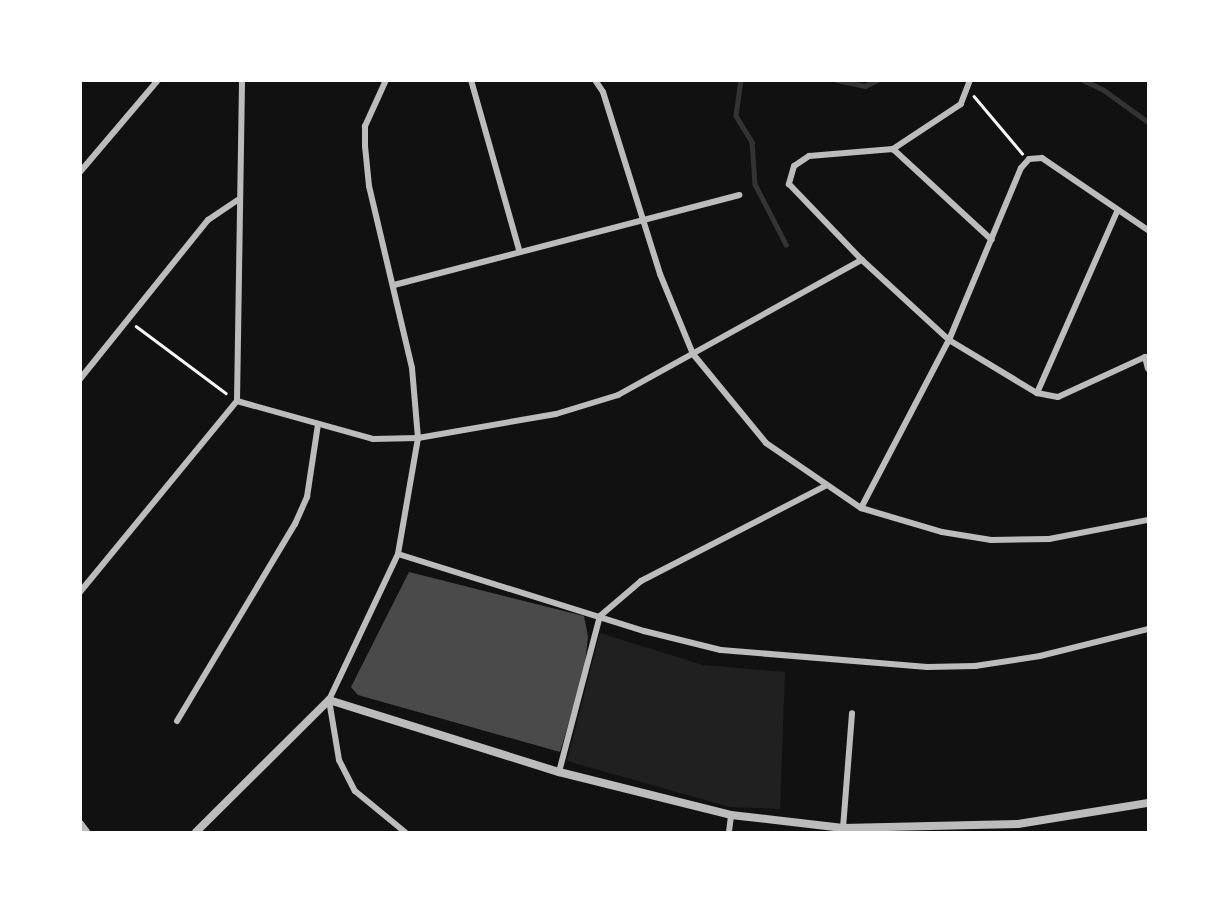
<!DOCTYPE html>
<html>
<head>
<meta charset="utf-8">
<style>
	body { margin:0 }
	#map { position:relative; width:1229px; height:913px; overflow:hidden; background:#111; font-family:Barlow,sans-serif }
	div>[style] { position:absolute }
	.green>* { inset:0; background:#202020 }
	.stream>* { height:4.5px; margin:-2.25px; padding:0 2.25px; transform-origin:2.25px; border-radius:2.25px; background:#333 }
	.building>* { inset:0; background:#4a4a4a }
	.path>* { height:2.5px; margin:-1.25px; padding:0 1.25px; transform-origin:1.25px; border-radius:1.25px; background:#f5f5f5 }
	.minor>* { height:6px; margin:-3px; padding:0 3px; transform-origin:3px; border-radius:3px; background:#bcbcbc }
	.tertiary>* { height:8px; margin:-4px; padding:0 4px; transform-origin:4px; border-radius:4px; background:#bcbcbc }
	span { translate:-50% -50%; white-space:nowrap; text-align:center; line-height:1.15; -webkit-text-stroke:5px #fff; paint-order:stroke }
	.frame { position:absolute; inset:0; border:82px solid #fff; pointer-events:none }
</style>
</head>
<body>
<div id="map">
	<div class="green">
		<i style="clip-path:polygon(600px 633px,703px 665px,785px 672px,780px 809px,730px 807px,567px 761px)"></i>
	</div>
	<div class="stream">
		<i style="left:741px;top:80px;width:36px;rotate:98deg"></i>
		<i style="left:736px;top:116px;width:31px;rotate:58deg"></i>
		<i style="left:752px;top:142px;width:42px;rotate:85.9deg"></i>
		<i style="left:755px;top:184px;width:68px;rotate:62.7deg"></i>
		<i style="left:837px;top:80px;width:29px;rotate:12deg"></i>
		<i style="left:865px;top:86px;width:14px;rotate:-25deg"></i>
		<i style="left:1083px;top:80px;width:23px;rotate:25deg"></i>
		<i style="left:1104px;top:90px;width:54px;rotate:36deg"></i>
	</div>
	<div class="building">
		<i style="clip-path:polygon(409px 572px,584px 616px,588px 637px,584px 672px,560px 752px,358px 695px,351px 687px)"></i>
	</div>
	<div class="path">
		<i style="left:974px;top:96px;width:75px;rotate:49.9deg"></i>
		<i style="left:136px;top:326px;width:112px;rotate:36.7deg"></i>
	</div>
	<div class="minor">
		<i style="left:386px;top:80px;width:51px;rotate:114.5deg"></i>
		<i style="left:365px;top:126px;width:20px;rotate:90deg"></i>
		<i style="left:365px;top:146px;width:40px;rotate:84.3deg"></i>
		<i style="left:369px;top:186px;width:187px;rotate:76.7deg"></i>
		<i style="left:412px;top:368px;width:70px;rotate:85.1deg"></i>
		<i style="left:418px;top:438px;width:118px;rotate:99.8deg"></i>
		<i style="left:398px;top:554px;width:161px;rotate:115.3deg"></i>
		<i style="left:329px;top:700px;width:61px;rotate:80.5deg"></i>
		<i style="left:339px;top:760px;width:35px;rotate:63deg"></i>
		<i style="left:355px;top:791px;width:65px;rotate:39.4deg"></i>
		<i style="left:471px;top:80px;width:177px;rotate:74.2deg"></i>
		<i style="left:595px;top:80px;width:14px;rotate:56deg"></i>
		<i style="left:603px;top:92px;width:191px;rotate:72.6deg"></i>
		<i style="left:660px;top:274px;width:87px;rotate:67.6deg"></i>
		<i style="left:693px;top:354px;width:115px;rotate:50.6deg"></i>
		<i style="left:766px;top:443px;width:115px;rotate:34.4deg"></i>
		<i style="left:861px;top:508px;width:84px;rotate:16.5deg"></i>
		<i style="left:942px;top:532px;width:50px;rotate:9.3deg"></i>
		<i style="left:991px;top:540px;width:58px;rotate:-1deg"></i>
		<i style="left:1049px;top:539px;width:101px;rotate:-10.9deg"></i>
		<i style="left:970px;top:80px;width:26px;rotate:111deg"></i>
		<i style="left:961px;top:104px;width:82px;rotate:146.5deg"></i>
		<i style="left:893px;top:149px;width:84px;rotate:175.2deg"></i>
		<i style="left:809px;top:156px;width:18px;rotate:146deg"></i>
		<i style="left:794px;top:166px;width:19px;rotate:106deg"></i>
		<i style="left:789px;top:184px;width:105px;rotate:46.2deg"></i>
		<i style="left:862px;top:260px;width:118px;rotate:42.6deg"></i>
		<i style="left:949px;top:340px;width:103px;rotate:31.1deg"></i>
		<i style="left:1037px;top:393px;width:21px;rotate:11deg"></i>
		<i style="left:1058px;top:397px;width:96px;rotate:-24.7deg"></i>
		<i style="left:1145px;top:357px;width:12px;rotate:76deg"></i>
		<i style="left:893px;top:149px;width:134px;rotate:42.6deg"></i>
		<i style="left:80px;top:172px;width:121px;rotate:-49.7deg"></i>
		<i style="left:394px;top:285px;width:357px;rotate:-14.6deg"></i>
		<i style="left:80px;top:379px;width:204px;rotate:-51.2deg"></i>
		<i style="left:208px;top:220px;width:36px;rotate:-34deg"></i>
		<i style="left:1037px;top:393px;width:198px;rotate:-66.2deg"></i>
		<i style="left:237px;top:401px;width:141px;rotate:15.6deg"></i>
		<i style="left:373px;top:439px;width:45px;rotate:-1.3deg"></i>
		<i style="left:418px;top:438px;width:140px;rotate:-9.9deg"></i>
		<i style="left:556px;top:414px;width:65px;rotate:-17deg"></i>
		<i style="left:618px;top:395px;width:279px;rotate:-29deg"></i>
		<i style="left:861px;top:508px;width:190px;rotate:-62.4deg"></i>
		<i style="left:949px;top:340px;width:186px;rotate:-67.3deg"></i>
		<i style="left:1021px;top:168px;width:12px;rotate:-48deg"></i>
		<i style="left:1029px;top:159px;width:13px;rotate:-4deg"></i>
		<i style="left:1042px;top:158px;width:128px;rotate:34.2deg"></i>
		<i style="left:398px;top:554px;width:258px;rotate:17.4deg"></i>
		<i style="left:644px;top:631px;width:79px;rotate:13.9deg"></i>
		<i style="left:721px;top:650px;width:207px;rotate:4.7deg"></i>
		<i style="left:927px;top:667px;width:48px;rotate:-1.2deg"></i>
		<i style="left:975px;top:666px;width:66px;rotate:-8.7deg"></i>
		<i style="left:1040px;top:656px;width:111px;rotate:-14deg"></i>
		<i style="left:80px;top:592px;width:247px;rotate:-50.6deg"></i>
		<i style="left:237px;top:401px;width:321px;rotate:-89.1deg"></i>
		<i style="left:177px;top:721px;width:230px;rotate:-59.1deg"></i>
		<i style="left:295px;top:524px;width:30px;rotate:-66deg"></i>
		<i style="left:307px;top:497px;width:74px;rotate:-81.4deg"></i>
		<i style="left:559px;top:772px;width:161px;rotate:-75.3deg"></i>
		<i style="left:600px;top:616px;width:54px;rotate:-40.5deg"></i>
		<i style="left:641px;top:581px;width:207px;rotate:-27.3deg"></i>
		<i style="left:843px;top:828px;width:115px;rotate:-85.5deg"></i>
		<i style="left:729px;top:832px;width:17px;rotate:-83deg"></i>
	</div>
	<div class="tertiary">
		<i style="left:80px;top:824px;width:10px;rotate:53deg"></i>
		<i style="left:196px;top:832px;width:187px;rotate:-44.8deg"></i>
		<i style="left:329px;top:700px;width:241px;rotate:17.4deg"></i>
		<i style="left:559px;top:772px;width:177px;rotate:14deg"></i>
		<i style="left:731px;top:815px;width:113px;rotate:6.6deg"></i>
		<i style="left:843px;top:828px;width:175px;rotate:-1.3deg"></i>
		<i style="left:1018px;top:824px;width:132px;rotate:-9.2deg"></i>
	</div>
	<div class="frame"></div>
</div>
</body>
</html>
